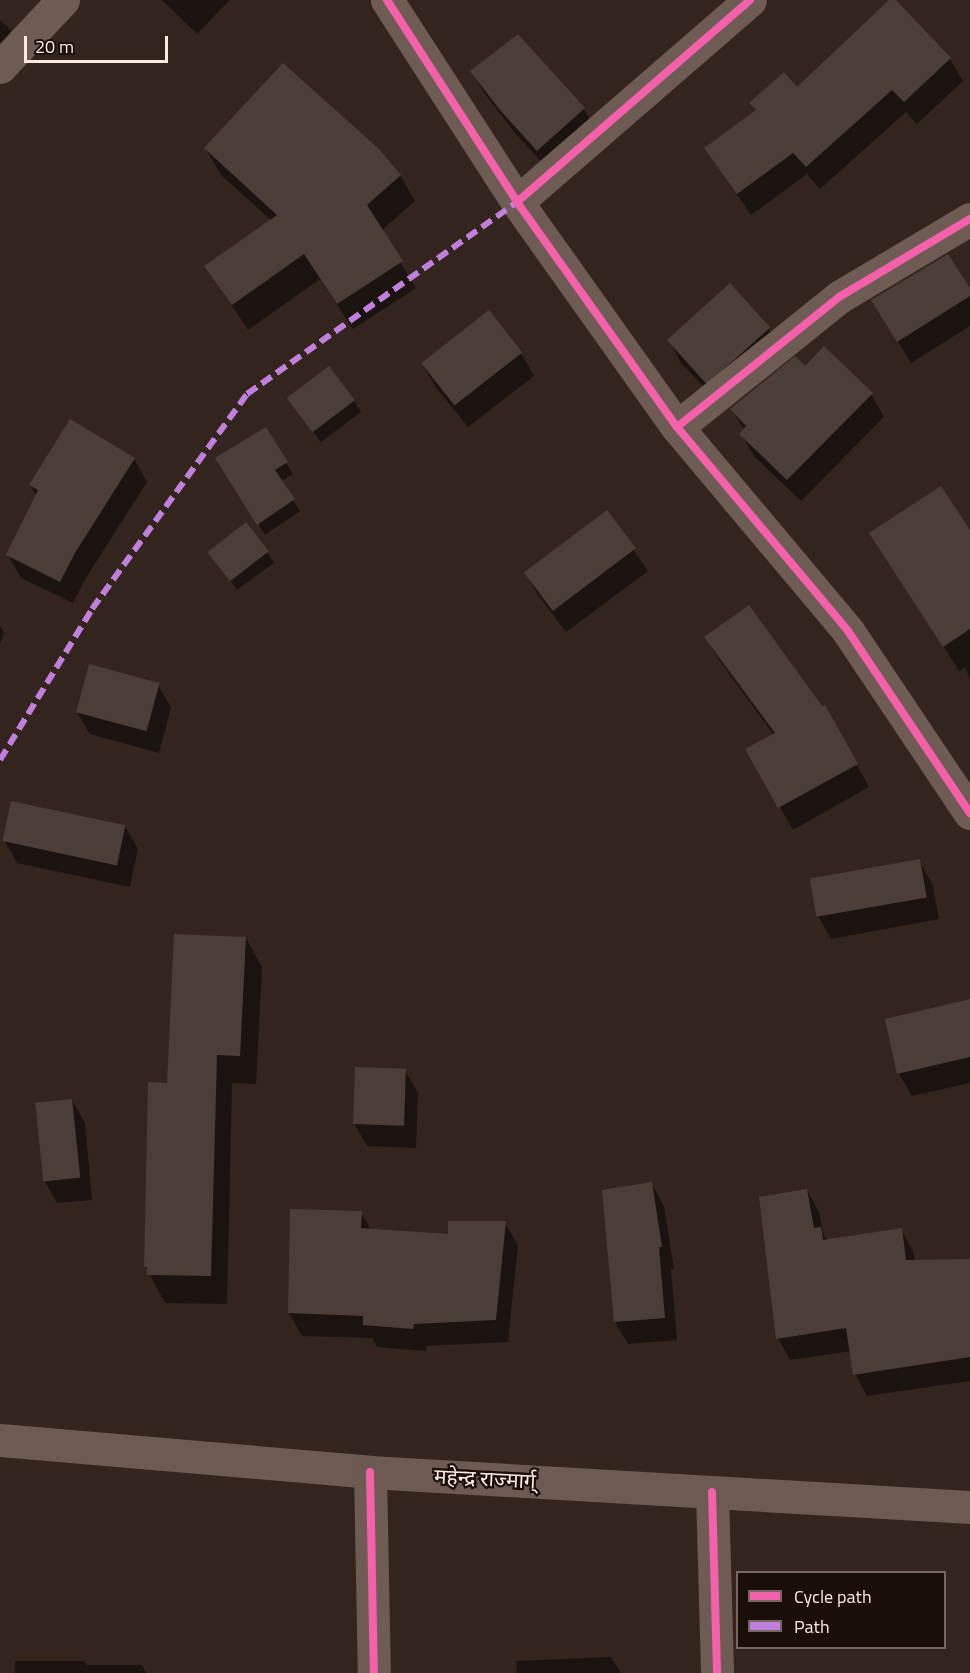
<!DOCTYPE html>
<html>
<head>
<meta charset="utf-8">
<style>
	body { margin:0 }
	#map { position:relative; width:970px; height:1673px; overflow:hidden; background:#33241e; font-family:"Titillium Web","Noto Sans Devanagari",sans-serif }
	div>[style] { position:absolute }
	.shadow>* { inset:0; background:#0007; transform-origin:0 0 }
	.building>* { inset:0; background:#4b3e39; transform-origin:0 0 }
	.minor>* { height:33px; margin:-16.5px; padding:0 16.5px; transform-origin:16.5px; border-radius:16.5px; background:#6e5c54 }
	.trunk>* { height:33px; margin:-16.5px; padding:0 16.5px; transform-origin:16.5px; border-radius:16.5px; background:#6d5a52 }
	.quiet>* { height:6px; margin-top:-3px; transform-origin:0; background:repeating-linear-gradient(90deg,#c07fdc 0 12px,transparent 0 18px) }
	.cycleway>* { height:8px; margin:-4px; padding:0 4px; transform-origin:4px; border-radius:4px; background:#f560ab }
	span { translate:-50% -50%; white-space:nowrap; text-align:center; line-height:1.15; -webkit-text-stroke:4.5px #1a0e09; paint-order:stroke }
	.street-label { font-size:21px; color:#fdeae3 }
	.legend { position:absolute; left:736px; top:1571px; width:210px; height:78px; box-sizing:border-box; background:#1a0e09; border:2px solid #756660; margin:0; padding:8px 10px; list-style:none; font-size:18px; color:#fdeae3 }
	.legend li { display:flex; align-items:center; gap:12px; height:30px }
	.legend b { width:30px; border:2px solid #756660 }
	.scale { position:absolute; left:24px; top:36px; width:144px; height:27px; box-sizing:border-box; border:3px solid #fdeae3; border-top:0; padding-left:8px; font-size:18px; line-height:21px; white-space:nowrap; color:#fdeae3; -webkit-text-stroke:4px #1a0e09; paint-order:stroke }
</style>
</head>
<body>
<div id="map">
	<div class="shadow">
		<i style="clip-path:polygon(162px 0,230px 0,197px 34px)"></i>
		<i style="clip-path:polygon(891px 0,950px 59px,963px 81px,917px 124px,906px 112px,820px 189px,807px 174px,751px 215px,706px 149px,756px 111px,751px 103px,797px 89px)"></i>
		<i style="clip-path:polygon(0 20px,8px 27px,21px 49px,0 73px)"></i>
		<i style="clip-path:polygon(472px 72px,584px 109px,597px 131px,551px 172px,515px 133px,485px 94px)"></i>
		<i style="clip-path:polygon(206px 149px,400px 175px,415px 201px,381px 231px,416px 288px,353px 329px,320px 279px,248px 330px,206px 266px,271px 220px,221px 175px)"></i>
		<i style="clip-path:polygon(730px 286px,769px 329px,782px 351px,718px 402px,681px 363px,669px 340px)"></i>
		<i style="clip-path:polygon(970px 291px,970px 326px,911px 363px,886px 322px)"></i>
		<i style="clip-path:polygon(521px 353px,534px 376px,468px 427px,435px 386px,422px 363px)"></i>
		<i style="clip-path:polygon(805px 369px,871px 394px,884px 417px,801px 501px,754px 456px,741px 434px,744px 430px,732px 409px)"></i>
		<i style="clip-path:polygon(289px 399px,354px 400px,361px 412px,321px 442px)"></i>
		<i style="clip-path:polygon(266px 429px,293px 474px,281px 481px,300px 511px,265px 535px,224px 470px)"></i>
		<i style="clip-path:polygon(134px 459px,147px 482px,87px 576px,73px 603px,21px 578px,8px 555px,37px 496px,30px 485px)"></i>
		<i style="clip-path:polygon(607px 512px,648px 571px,566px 632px,538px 595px,525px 572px)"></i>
		<i style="left:246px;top:524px;width:48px;height:46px;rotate:54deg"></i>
		<i style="clip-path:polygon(970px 533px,970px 679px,965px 667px,959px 671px,871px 534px)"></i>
		<i style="clip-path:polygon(0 625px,4px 633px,0 644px)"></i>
		<i style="clip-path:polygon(706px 638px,837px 729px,869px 787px,793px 830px,747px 750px,774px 735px,719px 660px)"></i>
		<i style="clip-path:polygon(158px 685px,171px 707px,159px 753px,90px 734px,77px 712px)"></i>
		<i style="clip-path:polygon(125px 826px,138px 849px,130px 887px,17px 863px,4px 840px)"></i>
		<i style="clip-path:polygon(919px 861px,932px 883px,939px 919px,831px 939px,818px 916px)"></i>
		<i style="clip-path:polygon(246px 938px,262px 967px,256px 1084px,232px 1083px,227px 1304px,165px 1303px,145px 1266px)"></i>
		<i style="clip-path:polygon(970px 1000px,970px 1083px,912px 1096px,899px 1074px,886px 1020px)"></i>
		<i style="clip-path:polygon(405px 1070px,418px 1093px,416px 1148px,367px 1146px,354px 1123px)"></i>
		<i style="clip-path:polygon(72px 1100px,85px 1123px,92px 1200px,57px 1203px,44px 1180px)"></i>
		<i style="clip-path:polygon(651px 1183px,664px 1206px,674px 1269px,671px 1269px,677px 1340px,628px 1344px,615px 1322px)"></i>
		<i style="clip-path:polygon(807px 1190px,819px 1212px,823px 1233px,827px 1241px,901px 1229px,913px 1251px,915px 1262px,970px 1261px,970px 1381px,867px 1396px,855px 1374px,851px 1351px,790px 1360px,778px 1338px)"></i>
		<i style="clip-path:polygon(292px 1210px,361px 1212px,371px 1230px,449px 1236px,505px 1223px,518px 1245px,508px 1342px,426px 1346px,426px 1351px,377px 1347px,372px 1338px,302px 1336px,289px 1313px)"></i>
		<i style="clip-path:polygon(611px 1657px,621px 1673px,517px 1673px,516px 1661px)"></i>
		<i style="clip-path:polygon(15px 1661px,84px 1661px,86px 1665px,142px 1665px,146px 1673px,15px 1673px)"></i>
	</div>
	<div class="building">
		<i style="clip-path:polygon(889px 0,896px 0,951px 58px,904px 102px,892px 90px,806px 167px,793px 153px,737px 194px,704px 148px,756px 110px,749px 103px,784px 72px,797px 87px)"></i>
		<i style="clip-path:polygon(518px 34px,585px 108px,537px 151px,500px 110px,470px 71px)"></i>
		<i style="clip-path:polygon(283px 63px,379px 149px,401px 175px,367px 205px,403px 261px,337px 304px,304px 254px,232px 305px,204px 266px,277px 215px,204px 148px)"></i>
		<i style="clip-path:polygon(948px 254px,970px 288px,970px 296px,897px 342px,871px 300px)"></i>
		<i style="left:730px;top:283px;width:60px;height:85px;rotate:48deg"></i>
		<i style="left:489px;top:310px;width:54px;height:86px;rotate:52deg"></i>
		<i style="clip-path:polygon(824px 346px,873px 393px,787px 480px,739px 434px,746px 426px,730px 409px,795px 356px,805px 366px)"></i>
		<i style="left:329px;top:366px;width:43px;height:53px;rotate:53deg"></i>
		<i style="clip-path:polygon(70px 419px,135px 458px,75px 553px,60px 582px,6px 555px,38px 490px,29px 485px)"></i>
		<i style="clip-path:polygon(266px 427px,288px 462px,275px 470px,295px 499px,257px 525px,215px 458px)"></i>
		<i style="clip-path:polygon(941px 486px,970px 530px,970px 629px,943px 647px,869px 533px)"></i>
		<i style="left:607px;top:510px;width:48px;height:104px;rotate:53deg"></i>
		<i style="left:246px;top:522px;width:37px;height:49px;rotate:52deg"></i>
		<i style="clip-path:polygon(749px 605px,822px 706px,825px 705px,858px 764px,778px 808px,745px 749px,775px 733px,704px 637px)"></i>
		<i style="left:89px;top:664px;width:73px;height:50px;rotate:15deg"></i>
		<i style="left:11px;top:801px;width:117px;height:41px;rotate:12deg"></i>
		<i style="left:920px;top:859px;width:39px;height:112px;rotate:80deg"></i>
		<i style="clip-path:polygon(174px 934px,246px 937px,240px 1056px,217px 1055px,211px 1276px,147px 1275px,147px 1267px,144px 1267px,148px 1082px,167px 1083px)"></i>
		<i style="clip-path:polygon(970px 999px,970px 1057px,897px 1074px,885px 1019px)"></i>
		<i style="left:355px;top:1067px;width:51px;height:57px;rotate:2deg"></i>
		<i style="left:72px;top:1099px;width:79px;height:37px;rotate:84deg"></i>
		<i style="clip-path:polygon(652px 1182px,662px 1247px,659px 1247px,665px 1318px,614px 1322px,602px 1190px)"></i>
		<i style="clip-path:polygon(807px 1189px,814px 1228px,821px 1227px,823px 1240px,902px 1228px,906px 1260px,970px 1259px,970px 1357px,853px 1375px,846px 1328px,776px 1339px,759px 1197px)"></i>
		<i style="clip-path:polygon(290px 1209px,362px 1211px,361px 1228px,448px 1234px,448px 1221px,506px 1221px,496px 1320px,414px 1324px,413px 1329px,363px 1325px,363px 1316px,288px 1313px)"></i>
	</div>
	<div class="minor">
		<i style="left:387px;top:0;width:240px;rotate:57.2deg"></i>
		<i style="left:517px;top:202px;width:276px;rotate:54.6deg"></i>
		<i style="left:677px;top:427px;width:266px;rotate:50deg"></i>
		<i style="left:848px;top:631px;width:219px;rotate:56.2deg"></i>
		<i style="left:0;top:67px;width:92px;rotate:-46.8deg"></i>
		<i style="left:517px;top:202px;width:308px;rotate:-40.9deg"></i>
		<i style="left:677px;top:427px;width:208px;rotate:-38.7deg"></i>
		<i style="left:839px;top:297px;width:152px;rotate:-30.8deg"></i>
		<i style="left:370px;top:1472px;width:201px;rotate:88.9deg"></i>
		<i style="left:712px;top:1492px;width:181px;rotate:88.4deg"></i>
	</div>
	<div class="trunk">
		<i style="left:0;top:1440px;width:371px;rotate:4.9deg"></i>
		<i style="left:370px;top:1472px;width:601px;rotate:3.34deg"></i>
	</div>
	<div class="quiet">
		<i style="left:0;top:760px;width:177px;rotate:-58.6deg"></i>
		<i style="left:92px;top:609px;width:265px;rotate:-54.2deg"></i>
		<i style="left:247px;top:394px;width:331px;rotate:-35.4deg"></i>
	</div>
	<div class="cycleway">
		<i style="left:387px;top:0;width:240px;rotate:57.2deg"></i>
		<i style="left:517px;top:202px;width:276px;rotate:54.6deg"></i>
		<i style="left:677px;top:427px;width:266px;rotate:50deg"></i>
		<i style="left:848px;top:631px;width:219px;rotate:56.2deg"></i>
		<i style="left:517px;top:202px;width:308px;rotate:-40.9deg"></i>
		<i style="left:677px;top:427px;width:208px;rotate:-38.7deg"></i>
		<i style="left:839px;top:297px;width:152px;rotate:-30.8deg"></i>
		<i style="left:370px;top:1472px;width:201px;rotate:88.9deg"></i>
		<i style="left:712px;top:1492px;width:181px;rotate:88.4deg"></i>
	</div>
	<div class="street-label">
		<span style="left:485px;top:1478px;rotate:3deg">महेन्द्र राज्मार्ग्</span>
	</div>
	<ul class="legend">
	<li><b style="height:8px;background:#f560ab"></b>Cycle path</li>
	<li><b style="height:8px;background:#c07fdc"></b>Path</li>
	</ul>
	<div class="scale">20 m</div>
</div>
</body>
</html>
